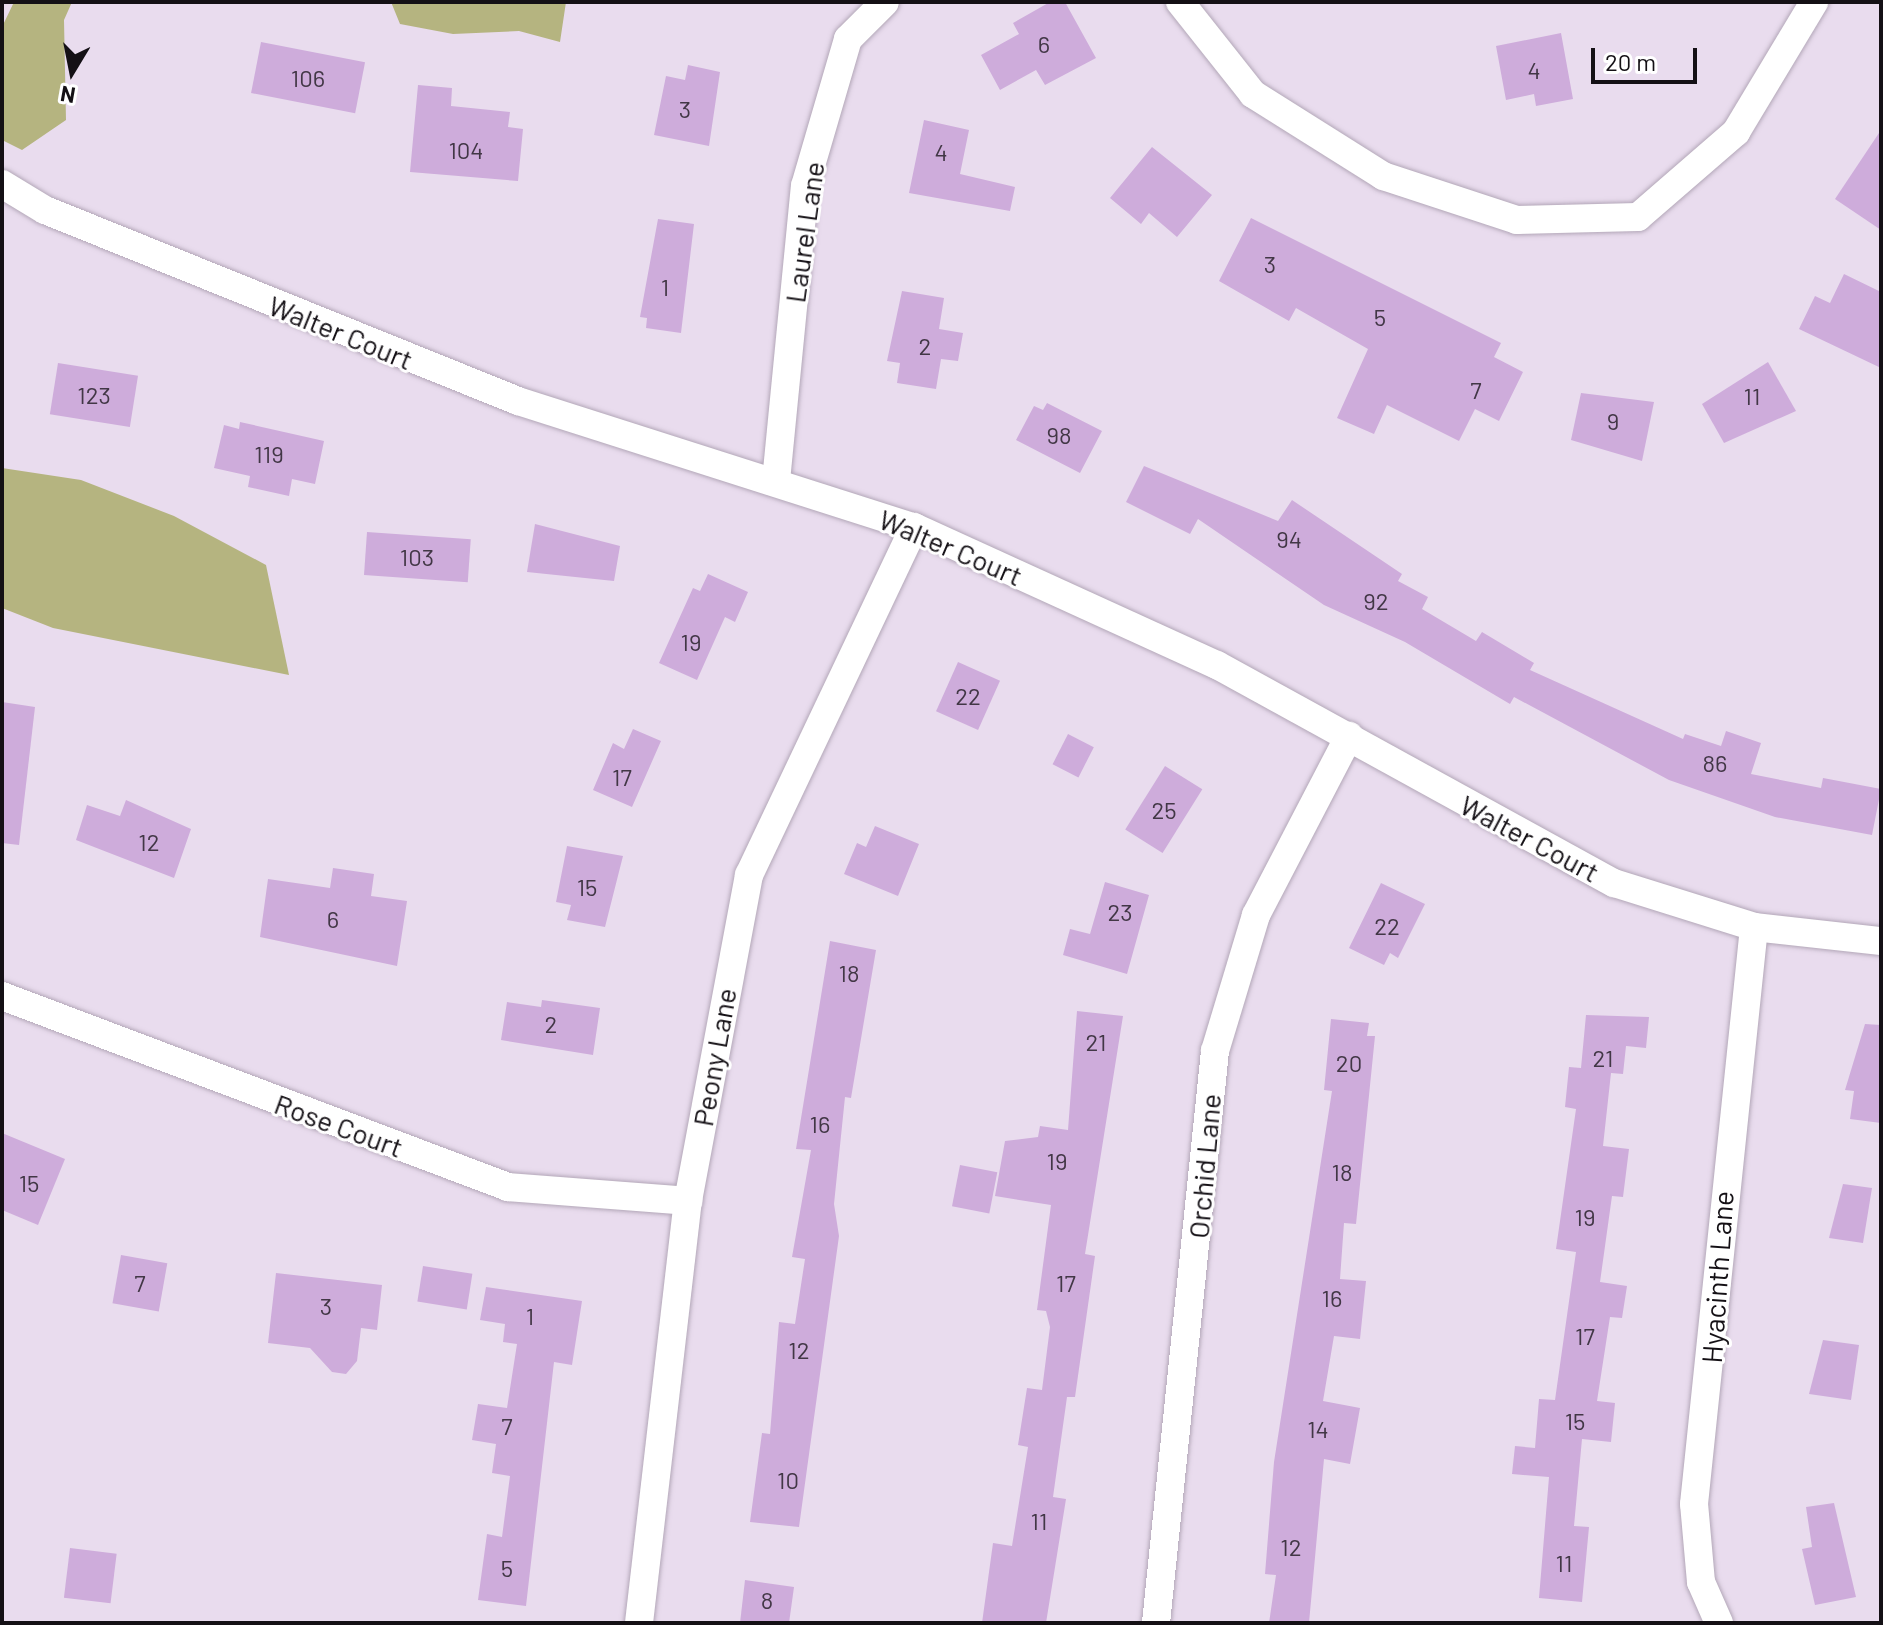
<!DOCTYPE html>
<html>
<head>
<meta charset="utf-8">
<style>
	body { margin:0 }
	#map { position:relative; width:1883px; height:1625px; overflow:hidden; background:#e9dcee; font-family:Barlow,sans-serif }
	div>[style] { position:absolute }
	.green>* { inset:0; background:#b5b480 }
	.building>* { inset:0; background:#ceacdb; transform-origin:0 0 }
	.roads { filter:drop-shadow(0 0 2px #b3a7b8) drop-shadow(0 0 2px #b3a7b8) }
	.street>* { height:28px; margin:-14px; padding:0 14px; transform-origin:14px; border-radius:14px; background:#fff }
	span { translate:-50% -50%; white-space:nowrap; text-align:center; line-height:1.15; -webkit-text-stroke:6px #fff; paint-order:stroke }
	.number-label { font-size:24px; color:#423746 }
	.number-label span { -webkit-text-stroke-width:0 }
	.street-label { font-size:28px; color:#141015 }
	.frame { position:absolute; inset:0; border:4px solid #141015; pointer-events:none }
	.north { position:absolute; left:32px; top:32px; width:80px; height:80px; -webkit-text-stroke:6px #fff; paint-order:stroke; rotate:190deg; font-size:22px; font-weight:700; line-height:32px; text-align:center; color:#141015 }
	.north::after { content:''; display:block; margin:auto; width:28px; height:36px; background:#141015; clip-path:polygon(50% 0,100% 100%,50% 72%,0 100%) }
	.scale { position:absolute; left:1591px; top:48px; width:106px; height:36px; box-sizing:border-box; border:4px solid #141015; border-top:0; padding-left:10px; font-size:24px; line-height:28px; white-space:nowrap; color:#141015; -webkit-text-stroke:6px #fff; paint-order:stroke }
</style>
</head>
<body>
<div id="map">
	<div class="green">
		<i style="clip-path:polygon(14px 2px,72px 2px,64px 20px,66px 120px,22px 150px,2px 140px,2px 27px)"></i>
		<i style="clip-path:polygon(391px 2px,566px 2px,560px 42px,519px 31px,453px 34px,400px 24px)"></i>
		<i style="clip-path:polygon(2px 468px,81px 480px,174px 516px,266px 565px,289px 675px,53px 628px,2px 608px)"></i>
	</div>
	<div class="building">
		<i style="clip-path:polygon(1050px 2px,1065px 2px,1096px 58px,1045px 85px,1036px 70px,1000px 90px,981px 55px,1019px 34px,1013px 23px)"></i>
		<i style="clip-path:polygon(1561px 33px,1573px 99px,1536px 106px,1534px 94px,1506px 100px,1496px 46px)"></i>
		<i style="left:261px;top:42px;width:106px;height:52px;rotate:11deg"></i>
		<i style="clip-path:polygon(688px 65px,720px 72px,709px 146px,654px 135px,666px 76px,685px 80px)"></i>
		<i style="clip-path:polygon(418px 85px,452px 88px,451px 106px,510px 112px,508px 127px,523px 129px,518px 181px,410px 172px)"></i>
		<i style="clip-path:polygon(924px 120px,969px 130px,960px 174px,1015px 187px,1010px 211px,909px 193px)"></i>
		<i style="clip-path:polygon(1881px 130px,1881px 230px,1835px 199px)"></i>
		<i style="clip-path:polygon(1152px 147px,1212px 195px,1177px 237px,1149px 213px,1141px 224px,1110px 198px)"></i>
		<i style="clip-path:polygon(1251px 218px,1501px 343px,1494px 357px,1523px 372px,1499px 421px,1475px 409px,1459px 441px,1387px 405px,1374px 434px,1337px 418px,1368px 349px,1296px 308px,1289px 321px,1219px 281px)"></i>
		<i style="clip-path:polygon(658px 219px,694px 224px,681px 333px,646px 328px,647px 318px,640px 317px)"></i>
		<i style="clip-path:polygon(1844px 274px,1881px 292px,1881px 368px,1799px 329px,1815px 296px,1830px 303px)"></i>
		<i style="clip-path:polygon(902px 291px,944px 298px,939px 329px,963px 333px,958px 361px,941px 359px,936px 389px,897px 383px,900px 363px,887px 361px)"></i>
		<i style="clip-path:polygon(1768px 362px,1796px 411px,1724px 443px,1702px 404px)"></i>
		<i style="left:58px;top:363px;width:81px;height:52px;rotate:9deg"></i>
		<i style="clip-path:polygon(1581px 393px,1654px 402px,1642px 461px,1571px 440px)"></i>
		<i style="clip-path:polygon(1047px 403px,1102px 431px,1080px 473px,1016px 440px,1034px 406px,1043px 410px)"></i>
		<i style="clip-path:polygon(240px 422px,324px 441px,315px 484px,292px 479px,289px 496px,248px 487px,250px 476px,214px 468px,224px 425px,239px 429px)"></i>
		<i style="clip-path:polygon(1144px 466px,1278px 521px,1292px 500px,1402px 574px,1398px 581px,1428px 597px,1422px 609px,1476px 641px,1482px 632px,1534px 663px,1530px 670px,1683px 739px,1685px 734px,1721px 746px,1726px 731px,1761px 743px,1751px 774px,1821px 788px,1823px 778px,1881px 789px,1872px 835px,1775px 817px,1669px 780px,1514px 697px,1510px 704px,1405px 642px,1324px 605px,1198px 519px,1190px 534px,1126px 502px)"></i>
		<i style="clip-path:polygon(535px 524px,620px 546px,614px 581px,527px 572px)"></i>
		<i style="left:367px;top:532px;width:104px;height:43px;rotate:4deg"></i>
		<i style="clip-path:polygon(708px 574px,748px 592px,735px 622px,725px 617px,697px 680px,659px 663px,693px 588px,700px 591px)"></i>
		<i style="left:958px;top:662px;width:46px;height:54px;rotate:24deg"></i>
		<i style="clip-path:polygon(2px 702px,35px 707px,19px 845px,2px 843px)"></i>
		<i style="clip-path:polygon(633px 729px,661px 741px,632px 807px,593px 790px,613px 743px,624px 749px)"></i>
		<i style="left:1068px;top:734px;width:29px;height:34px;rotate:27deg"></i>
		<i style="left:1165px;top:766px;width:44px;height:75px;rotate:32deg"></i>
		<i style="clip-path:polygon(126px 800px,191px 829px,174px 878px,76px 840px,87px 805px,120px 816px)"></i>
		<i style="clip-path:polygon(875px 826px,919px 844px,898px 896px,844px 874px,857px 843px,866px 847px)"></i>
		<i style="clip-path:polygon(567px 846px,623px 856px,605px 927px,567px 920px,571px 905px,556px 902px)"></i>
		<i style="clip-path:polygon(333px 868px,374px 874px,371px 896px,407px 901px,397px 966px,260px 937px,268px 879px,330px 888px)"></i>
		<i style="clip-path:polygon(1105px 882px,1149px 895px,1127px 974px,1063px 955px,1070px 929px,1090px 934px)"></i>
		<i style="clip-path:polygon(1381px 883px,1425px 904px,1398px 958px,1390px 953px,1384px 965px,1349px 948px)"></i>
		<i style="clip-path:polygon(830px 941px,876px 950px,851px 1098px,845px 1097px,834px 1204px,839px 1236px,799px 1527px,750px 1522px,762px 1433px,770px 1434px,779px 1322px,795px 1324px,805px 1259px,792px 1257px,811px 1150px,796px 1149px)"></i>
		<i style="clip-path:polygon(542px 1000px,600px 1008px,593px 1055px,501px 1040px,507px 1002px,541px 1007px)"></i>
		<i style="clip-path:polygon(1077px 1011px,1123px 1016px,1085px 1254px,1095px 1256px,1075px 1397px,1067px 1397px,1053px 1497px,1066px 1499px,1046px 1623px,982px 1623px,993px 1543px,1012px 1546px,1028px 1447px,1018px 1445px,1027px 1388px,1042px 1390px,1050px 1327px,1046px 1311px,1037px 1310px,1051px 1205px,995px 1196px,1005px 1141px,1038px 1137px,1040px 1126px,1068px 1130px)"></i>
		<i style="clip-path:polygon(1586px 1015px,1649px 1017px,1646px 1048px,1626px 1046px,1623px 1074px,1611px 1073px,1603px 1146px,1629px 1149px,1623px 1197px,1612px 1196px,1600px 1282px,1627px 1286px,1622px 1318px,1610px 1317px,1597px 1401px,1615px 1403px,1611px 1442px,1582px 1439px,1574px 1526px,1589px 1527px,1582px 1602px,1539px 1598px,1549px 1477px,1512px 1474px,1515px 1446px,1535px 1448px,1539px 1399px,1555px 1400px,1576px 1252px,1556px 1249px,1576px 1109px,1565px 1107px,1569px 1067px,1581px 1068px)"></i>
		<i style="clip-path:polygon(1331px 1019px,1369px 1023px,1367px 1036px,1375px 1036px,1356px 1224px,1344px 1223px,1340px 1279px,1366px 1281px,1360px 1339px,1334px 1336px,1323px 1401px,1360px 1408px,1350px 1464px,1324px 1459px,1309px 1623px,1269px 1623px,1276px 1575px,1265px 1574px,1274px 1462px,1332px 1091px,1324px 1090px)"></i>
		<i style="clip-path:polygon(1865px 1024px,1881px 1025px,1881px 1123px,1850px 1119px,1854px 1091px,1845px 1090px)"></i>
		<i style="clip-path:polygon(2px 1133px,65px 1159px,38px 1225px,2px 1210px)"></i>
		<i style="left:960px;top:1165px;width:38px;height:42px;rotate:11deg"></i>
		<i style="clip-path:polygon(1843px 1184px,1872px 1188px,1863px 1243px,1829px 1238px)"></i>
		<i style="left:121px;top:1255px;width:47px;height:49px;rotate:10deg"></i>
		<i style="left:423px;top:1266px;width:50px;height:36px;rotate:9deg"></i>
		<i style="clip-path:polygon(276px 1273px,382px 1285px,377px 1330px,361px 1328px,357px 1361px,346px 1374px,332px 1372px,310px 1348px,268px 1343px)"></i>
		<i style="clip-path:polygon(486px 1287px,582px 1301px,572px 1365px,554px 1362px,526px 1606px,478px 1600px,487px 1534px,502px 1537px,510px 1476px,492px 1473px,496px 1444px,472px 1440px,478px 1404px,507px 1408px,517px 1344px,503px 1342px,505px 1324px,480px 1320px)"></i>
		<i style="clip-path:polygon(1823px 1340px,1859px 1345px,1851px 1400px,1809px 1394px)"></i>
		<i style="clip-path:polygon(1834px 1503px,1856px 1597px,1815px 1605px,1802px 1549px,1812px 1547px,1806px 1507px)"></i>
		<i style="left:70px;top:1548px;width:47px;height:50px;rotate:7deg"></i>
		<i style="clip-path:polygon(745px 1580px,794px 1587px,789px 1623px,740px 1623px)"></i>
	</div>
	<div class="roads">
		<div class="street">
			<i style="left:1180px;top:2px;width:117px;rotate:51.6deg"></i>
			<i style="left:1253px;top:94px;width:154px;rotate:32.2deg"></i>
			<i style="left:1383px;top:176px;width:141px;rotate:18.2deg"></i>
			<i style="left:1517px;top:220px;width:121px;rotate:-1.4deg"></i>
			<i style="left:1638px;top:217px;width:130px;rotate:-40.9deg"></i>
			<i style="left:1736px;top:132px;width:152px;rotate:-59deg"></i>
			<i style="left:2px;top:184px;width:50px;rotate:31.2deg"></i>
			<i style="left:45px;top:210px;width:510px;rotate:21.99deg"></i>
			<i style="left:518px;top:401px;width:416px;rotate:17.7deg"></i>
			<i style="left:914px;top:527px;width:333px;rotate:24.5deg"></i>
			<i style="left:1217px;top:665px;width:453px;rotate:28.8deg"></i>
			<i style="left:1614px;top:883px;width:147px;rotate:17.4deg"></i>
			<i style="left:1754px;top:927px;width:128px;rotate:6.3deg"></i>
			<i style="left:776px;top:481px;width:296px;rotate:-84.4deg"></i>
			<i style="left:805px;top:186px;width:153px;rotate:-73.7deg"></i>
			<i style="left:848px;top:39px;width:52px;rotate:-45deg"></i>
			<i style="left:2px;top:996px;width:541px;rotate:20.68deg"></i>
			<i style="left:508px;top:1187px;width:181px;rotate:4.4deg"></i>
			<i style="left:639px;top:1623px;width:425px;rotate:-83.4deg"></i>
			<i style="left:688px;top:1201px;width:332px;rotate:-79.4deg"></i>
			<i style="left:749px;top:875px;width:385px;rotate:-64.6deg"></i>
			<i style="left:1156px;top:1623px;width:575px;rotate:-84.11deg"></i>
			<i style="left:1215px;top:1051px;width:142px;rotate:-73.2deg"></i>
			<i style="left:1256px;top:915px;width:202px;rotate:-62.5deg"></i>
			<i style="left:1719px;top:1623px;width:45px;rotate:-113.7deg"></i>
			<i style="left:1701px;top:1582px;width:78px;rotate:-95.1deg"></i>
			<i style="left:1694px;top:1504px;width:580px;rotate:-84.06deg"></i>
		</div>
	</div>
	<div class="number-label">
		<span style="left:1044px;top:44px">6</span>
		<span style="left:1534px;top:70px">4</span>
		<span style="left:308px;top:78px">106</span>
		<span style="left:685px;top:109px">3</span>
		<span style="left:466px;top:150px">104</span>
		<span style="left:941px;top:152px">4</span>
		<span style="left:1270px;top:264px">3</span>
		<span style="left:665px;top:287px">1</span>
		<span style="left:1380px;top:317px">5</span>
		<span style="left:925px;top:346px">2</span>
		<span style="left:1476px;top:390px">7</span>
		<span style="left:94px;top:395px">123</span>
		<span style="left:1752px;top:396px">11</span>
		<span style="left:1613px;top:421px">9</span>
		<span style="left:1059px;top:435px">98</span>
		<span style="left:269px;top:454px">119</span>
		<span style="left:1289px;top:539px">94</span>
		<span style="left:417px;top:557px">103</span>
		<span style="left:1376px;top:601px">92</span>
		<span style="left:691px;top:642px">19</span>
		<span style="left:968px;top:696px">22</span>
		<span style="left:1715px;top:763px">86</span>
		<span style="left:622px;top:777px">17</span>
		<span style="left:1164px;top:810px">25</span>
		<span style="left:149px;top:842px">12</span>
		<span style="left:587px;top:887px">15</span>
		<span style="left:1120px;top:912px">23</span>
		<span style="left:333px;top:919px">6</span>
		<span style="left:1387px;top:926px">22</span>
		<span style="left:849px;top:973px">18</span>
		<span style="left:551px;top:1024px">2</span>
		<span style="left:1096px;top:1042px">21</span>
		<span style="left:1603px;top:1058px">21</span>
		<span style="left:1349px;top:1063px">20</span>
		<span style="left:820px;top:1124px">16</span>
		<span style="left:1057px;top:1161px">19</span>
		<span style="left:1342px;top:1172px">18</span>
		<span style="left:29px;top:1183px">15</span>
		<span style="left:1585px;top:1217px">19</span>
		<span style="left:140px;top:1283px">7</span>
		<span style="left:1066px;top:1283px">17</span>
		<span style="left:1332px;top:1298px">16</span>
		<span style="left:326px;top:1306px">3</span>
		<span style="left:530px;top:1316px">1</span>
		<span style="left:1585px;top:1336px">17</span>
		<span style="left:799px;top:1350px">12</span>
		<span style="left:1575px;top:1421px">15</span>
		<span style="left:507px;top:1426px">7</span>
		<span style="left:1318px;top:1429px">14</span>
		<span style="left:788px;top:1480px">10</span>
		<span style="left:1039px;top:1521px">11</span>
		<span style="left:1291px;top:1547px">12</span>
		<span style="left:1564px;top:1563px">11</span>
		<span style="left:507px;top:1568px">5</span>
		<span style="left:767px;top:1600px">8</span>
	</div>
	<div class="street-label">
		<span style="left:804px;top:232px;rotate:-82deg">Laurel Lane</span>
		<span style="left:341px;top:332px;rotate:22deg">Walter Court</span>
		<span style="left:951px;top:547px;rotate:23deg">Walter Court</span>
		<span style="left:1530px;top:838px;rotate:28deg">Walter Court</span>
		<span style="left:714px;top:1057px;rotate:-80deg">Peony Lane</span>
		<span style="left:339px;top:1125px;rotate:20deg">Rose Court</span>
		<span style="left:1204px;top:1166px;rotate:-85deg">Orchid Lane</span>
		<span style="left:1717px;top:1277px;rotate:-86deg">Hyacinth Lane</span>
	</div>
	<div class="frame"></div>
	<div class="north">N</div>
	<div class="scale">20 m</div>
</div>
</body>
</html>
